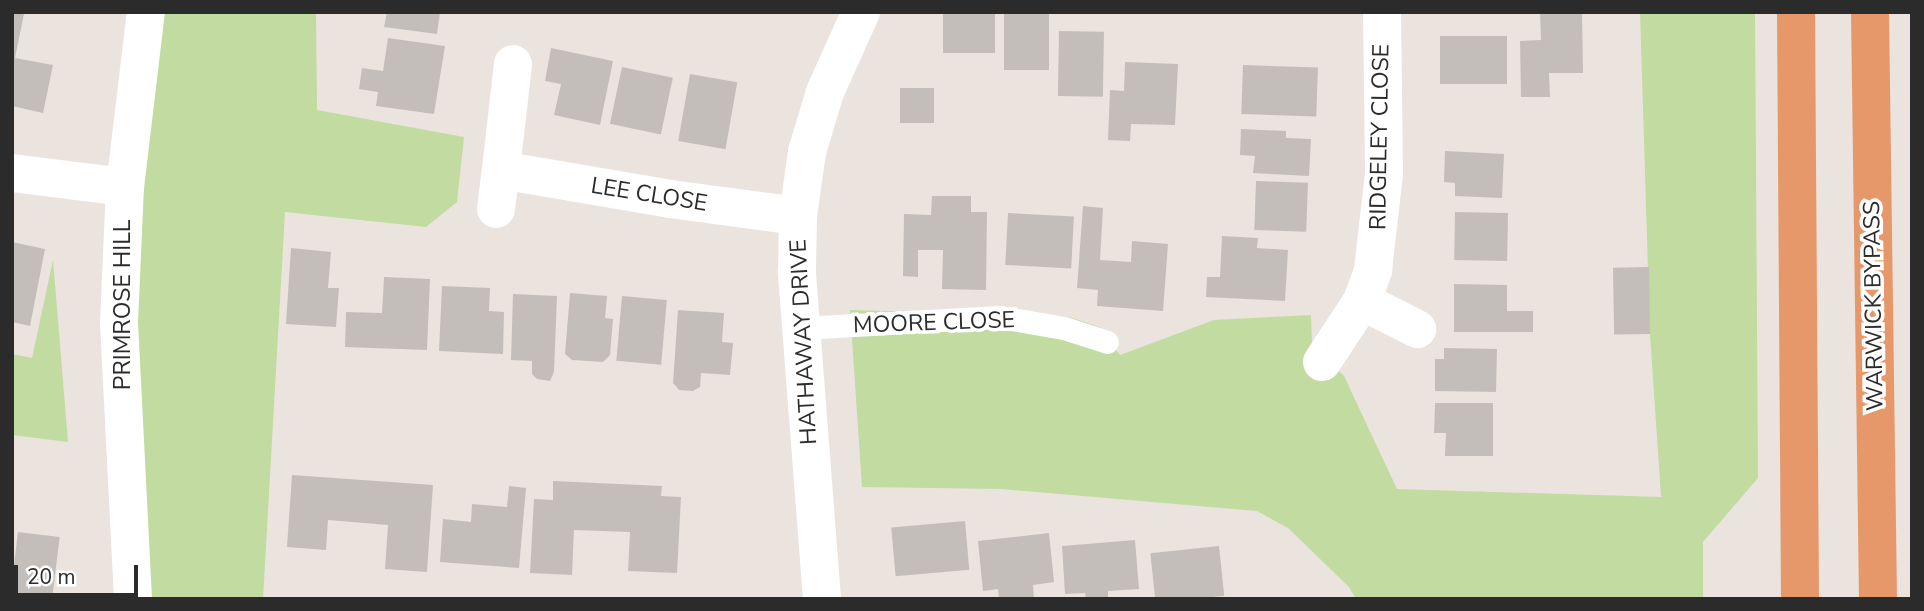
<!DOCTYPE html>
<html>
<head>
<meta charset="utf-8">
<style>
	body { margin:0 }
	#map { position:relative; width:1924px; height:611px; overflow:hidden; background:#ebe3de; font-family:"Nunito Sans",sans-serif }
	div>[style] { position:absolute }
	.green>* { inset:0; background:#c2dba1 }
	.building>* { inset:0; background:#c4beba; transform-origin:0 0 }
	.service>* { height:23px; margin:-11.5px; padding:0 11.5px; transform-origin:11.5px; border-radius:11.5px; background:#fff }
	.minor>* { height:38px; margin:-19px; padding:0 19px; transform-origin:19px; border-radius:19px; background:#fff }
	.tertiary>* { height:38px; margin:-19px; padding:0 19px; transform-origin:19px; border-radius:19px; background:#fff }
	.trunk>* { height:38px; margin:-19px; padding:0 19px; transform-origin:19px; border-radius:19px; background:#e6986a }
	span { translate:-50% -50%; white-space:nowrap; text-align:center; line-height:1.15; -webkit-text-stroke:7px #fff; paint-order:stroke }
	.street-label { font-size:23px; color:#2b2b2b }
	.frame { position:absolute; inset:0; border:14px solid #2b2b2b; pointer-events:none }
	.scale { position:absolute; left:14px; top:565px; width:124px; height:32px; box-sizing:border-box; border:4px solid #2b2b2b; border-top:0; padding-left:9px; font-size:21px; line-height:24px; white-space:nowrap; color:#2b2b2b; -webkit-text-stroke:5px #fff; paint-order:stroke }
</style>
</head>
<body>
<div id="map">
	<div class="green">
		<i style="clip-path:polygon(162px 12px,316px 12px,317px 110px,464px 137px,457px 202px,426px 227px,285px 212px,263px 599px,147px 599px,137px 435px,139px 210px)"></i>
		<i style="clip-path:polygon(1640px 12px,1755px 12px,1758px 478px,1703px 542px,1703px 599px,1356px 599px,1349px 587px,1288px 528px,1257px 511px,1002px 489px,862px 487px,850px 310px,1069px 317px,1099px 327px,1120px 355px,1214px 320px,1311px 315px,1312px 345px,1344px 376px,1397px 489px,1661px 497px,1650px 334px)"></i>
		<i style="clip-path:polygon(53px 260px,68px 442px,12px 435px,12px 354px,32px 358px)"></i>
	</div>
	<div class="building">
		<i style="clip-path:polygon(12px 12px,24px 14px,15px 58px,53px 65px,43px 113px,12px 106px)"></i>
		<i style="clip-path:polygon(387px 12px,440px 12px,437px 34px,384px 27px)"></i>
		<i style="left:943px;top:12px;width:52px;height:41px"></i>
		<i style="left:1004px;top:12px;width:45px;height:58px"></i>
		<i style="clip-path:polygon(1540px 12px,1582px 12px,1583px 73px,1549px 73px,1550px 97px,1521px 97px,1520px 41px,1541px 40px)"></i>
		<i style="left:1059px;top:31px;width:45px;height:65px;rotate:1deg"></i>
		<i style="left:1440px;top:36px;width:67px;height:48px"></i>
		<i style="clip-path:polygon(388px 38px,445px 46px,434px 114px,376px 106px,378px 92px,359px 89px,362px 68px,383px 71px)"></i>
		<i style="clip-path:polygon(551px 48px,613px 61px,600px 125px,554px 115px,561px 84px,545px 81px)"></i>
		<i style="clip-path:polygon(1125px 62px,1178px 64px,1175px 125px,1131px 124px,1130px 141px,1108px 140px,1110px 90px,1124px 91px)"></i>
		<i style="left:1243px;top:65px;width:75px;height:49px;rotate:2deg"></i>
		<i style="left:622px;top:67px;width:52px;height:58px;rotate:12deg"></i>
		<i style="left:690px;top:74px;width:48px;height:68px;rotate:10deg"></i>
		<i style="left:900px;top:88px;width:34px;height:35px"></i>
		<i style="clip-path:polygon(1241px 129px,1286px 131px,1286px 138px,1311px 139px,1309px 176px,1253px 173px,1255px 156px,1240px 155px)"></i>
		<i style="clip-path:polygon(1445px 151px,1504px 154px,1502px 198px,1455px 196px,1455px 183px,1444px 182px)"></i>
		<i style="left:1256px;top:181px;width:52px;height:49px;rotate:2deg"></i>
		<i style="clip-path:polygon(932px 196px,971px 196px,971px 212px,987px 212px,986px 290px,942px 289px,943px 250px,918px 250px,918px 277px,903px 276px,904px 214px,931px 215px)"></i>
		<i style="clip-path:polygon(1083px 206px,1103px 208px,1100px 260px,1131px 262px,1132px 241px,1168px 244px,1163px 311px,1097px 306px,1098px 290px,1077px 288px)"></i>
		<i style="left:1455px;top:212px;width:53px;height:48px;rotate:1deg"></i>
		<i style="left:1008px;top:213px;width:66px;height:52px;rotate:3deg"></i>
		<i style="clip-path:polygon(1222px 236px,1258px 238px,1257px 248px,1288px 250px,1285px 301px,1206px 297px,1207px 277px,1220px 277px)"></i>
		<i style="clip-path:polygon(12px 242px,45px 249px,30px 326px,12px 322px)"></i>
		<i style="clip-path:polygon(291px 248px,331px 252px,328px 288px,339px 288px,336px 327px,286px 324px)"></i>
		<i style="left:1649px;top:267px;width:67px;height:36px;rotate:89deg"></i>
		<i style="clip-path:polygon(384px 277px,430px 279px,427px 350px,345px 347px,346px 312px,382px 313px)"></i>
		<i style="clip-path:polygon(1454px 284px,1507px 285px,1507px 311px,1533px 311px,1533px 332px,1454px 332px)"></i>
		<i style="clip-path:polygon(442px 286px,490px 288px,489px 311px,504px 312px,503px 354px,439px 351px)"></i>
		<i style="clip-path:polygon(570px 293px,607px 296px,605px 318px,613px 319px,610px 355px,603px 362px,572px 360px,565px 354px)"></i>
		<i style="clip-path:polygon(513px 294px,557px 296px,554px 372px,550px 381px,537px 379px,532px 374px,532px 361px,511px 360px)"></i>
		<i style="left:622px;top:296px;width:45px;height:65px;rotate:5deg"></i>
		<i style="clip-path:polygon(678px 310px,724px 313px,722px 342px,733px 343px,730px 375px,701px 373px,700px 387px,693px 391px,679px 390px,673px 383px)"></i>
		<i style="clip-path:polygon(1444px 348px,1497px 349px,1496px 392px,1435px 391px,1435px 359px,1444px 359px)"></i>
		<i style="clip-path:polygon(1435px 403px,1493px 403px,1493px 456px,1445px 456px,1446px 433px,1434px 433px)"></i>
		<i style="clip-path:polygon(292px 475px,433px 485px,427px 572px,385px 569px,388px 525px,328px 520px,326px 550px,287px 547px)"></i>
		<i style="clip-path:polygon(553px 481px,662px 486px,661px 496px,681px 497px,677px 573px,628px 571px,630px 532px,574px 530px,572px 575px,530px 573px,534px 499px,553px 500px)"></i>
		<i style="clip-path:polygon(509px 486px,526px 488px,519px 568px,440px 562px,443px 519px,471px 522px,472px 504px,507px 507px)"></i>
		<i style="left:965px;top:521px;width:49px;height:74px;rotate:85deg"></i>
		<i style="left:18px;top:532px;width:42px;height:63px;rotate:7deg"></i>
		<i style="clip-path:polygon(1049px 533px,1054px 582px,1033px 585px,1034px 599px,999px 599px,998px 589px,983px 591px,978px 541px)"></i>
		<i style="clip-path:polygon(1135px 540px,1139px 589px,1108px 591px,1108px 599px,1086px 599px,1085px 593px,1065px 594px,1062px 546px)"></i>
		<i style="left:1219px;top:546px;width:50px;height:69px;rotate:84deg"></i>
	</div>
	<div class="service">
		<i style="left:801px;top:328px;width:199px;rotate:-3.2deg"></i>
		<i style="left:1000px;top:317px;width:65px;rotate:9.8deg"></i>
		<i style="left:1064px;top:328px;width:45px;rotate:18deg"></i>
	</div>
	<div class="minor">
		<i style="left:513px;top:64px;width:107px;rotate:96.5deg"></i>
		<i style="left:501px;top:170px;width:171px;rotate:9.7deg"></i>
		<i style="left:670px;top:199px;width:129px;rotate:7.6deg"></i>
		<i style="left:12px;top:173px;width:114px;rotate:7.1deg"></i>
		<i style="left:496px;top:209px;width:39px;rotate:-83deg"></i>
		<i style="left:1362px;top:301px;width:62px;rotate:27deg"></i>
		<i style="left:1322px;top:362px;width:73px;rotate:-56.7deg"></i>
		<i style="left:1362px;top:301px;width:33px;rotate:-70deg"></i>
		<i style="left:1373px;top:270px;width:98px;rotate:-83.5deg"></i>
		<i style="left:1384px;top:173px;width:161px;rotate:-90.7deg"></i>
		<i style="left:822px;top:599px;width:329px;rotate:-94.4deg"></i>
		<i style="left:797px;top:271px;width:55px;rotate:-89deg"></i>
		<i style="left:798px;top:216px;width:65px;rotate:-82deg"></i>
		<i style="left:807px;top:152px;width:63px;rotate:-73.3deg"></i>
		<i style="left:825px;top:92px;width:88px;rotate:-65.8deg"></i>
	</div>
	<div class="tertiary">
		<i style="left:133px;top:599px;width:276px;rotate:-92.9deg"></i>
		<i style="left:119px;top:323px;width:136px;rotate:-87.5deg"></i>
		<i style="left:125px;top:187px;width:176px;rotate:-83.2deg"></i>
	</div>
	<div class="trunk">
		<i style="left:1796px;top:12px;width:587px;rotate:89.61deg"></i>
		<i style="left:1870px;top:12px;width:587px;rotate:89.22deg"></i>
	</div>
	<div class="street-label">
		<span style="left:1380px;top:137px;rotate:-89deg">RIDGELEY CLOSE</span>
		<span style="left:649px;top:195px;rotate:9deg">LEE CLOSE</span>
		<span style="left:123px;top:305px;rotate:-90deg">PRIMROSE HILL</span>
		<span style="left:1874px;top:306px;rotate:-91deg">WARWICK BYPASS</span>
		<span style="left:934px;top:323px;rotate:-2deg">MOORE CLOSE</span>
		<span style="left:804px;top:342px;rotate:-93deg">HATHAWAY DRIVE</span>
	</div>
	<div class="frame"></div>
	<div class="scale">20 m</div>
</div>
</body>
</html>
